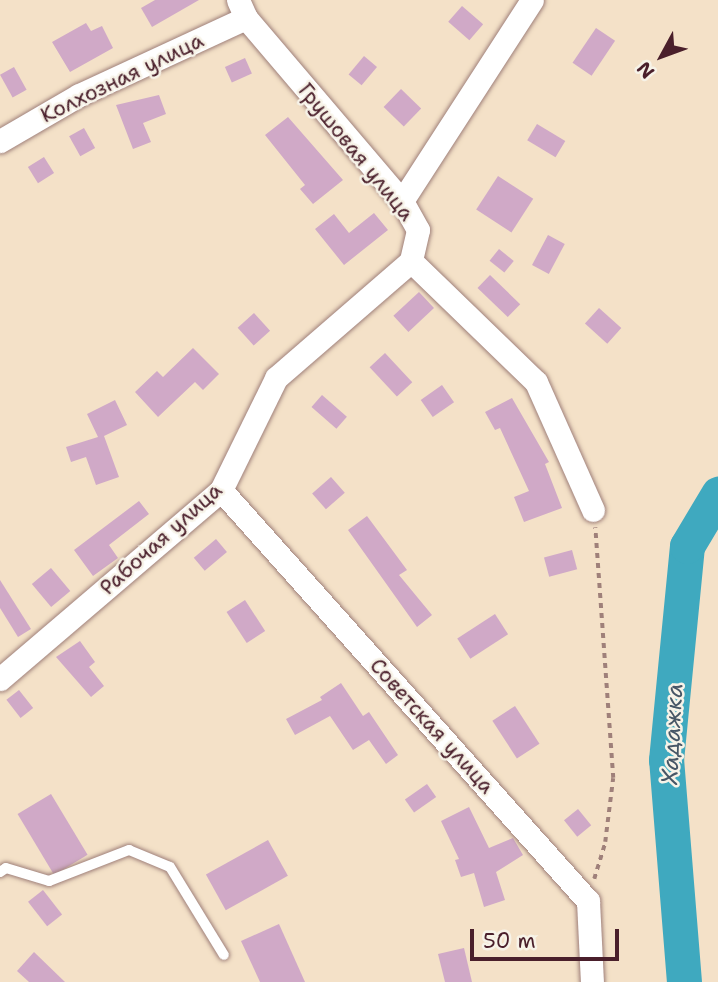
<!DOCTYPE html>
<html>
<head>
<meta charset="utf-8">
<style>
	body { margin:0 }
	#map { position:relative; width:718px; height:982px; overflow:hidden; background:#f4e1c8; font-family:"Shantell Sans",sans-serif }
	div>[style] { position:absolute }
	.river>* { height:35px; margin:-17.5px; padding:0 17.5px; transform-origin:17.5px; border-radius:17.5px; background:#3fa9bf }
	.building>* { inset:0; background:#d0a9c7; transform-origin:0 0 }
	.path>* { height:3.5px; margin-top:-1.75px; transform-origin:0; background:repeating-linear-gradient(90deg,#9f807a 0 5px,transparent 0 10px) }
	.roads { filter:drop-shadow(0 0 2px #9f807a) drop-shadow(0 0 2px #9f807a) }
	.lane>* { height:10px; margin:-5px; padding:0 5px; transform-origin:5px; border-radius:5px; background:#fff }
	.street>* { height:23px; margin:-11.5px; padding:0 11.5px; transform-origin:11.5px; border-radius:11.5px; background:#fff }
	span { translate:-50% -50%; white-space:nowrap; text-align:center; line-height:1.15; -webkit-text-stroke:5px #f7f3e8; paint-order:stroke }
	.street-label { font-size:21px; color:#4a1f2b }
	.water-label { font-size:23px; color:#465666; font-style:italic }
	.north { position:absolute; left:627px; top:21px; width:70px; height:70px; -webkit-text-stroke:5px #f7f3e8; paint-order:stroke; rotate:229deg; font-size:19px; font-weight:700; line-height:28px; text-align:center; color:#4a1f2b }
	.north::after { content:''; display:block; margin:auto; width:24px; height:32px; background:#4a1f2b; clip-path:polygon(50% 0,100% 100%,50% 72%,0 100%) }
	.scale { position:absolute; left:470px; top:929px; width:149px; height:32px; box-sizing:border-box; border:4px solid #4a1f2b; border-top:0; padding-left:9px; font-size:21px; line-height:24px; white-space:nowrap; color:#4a1f2b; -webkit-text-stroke:5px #f7f3e8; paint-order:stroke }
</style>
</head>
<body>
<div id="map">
	<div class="river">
		<i style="left:684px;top:982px;width:223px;rotate:-94.6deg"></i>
		<i style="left:666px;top:760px;width:215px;rotate:-84.4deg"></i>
		<i style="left:687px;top:546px;width:61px;rotate:-59.2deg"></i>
	</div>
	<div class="building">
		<i style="clip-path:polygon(155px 0,199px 0,152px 27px,141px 8px)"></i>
		<i style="left:462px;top:6px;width:28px;height:21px;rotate:41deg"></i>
		<i style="clip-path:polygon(86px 23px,91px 31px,102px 26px,113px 48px,70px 72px,52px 42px)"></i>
		<i style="left:596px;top:28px;width:23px;height:42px;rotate:34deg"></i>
		<i style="left:364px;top:56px;width:17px;height:24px;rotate:40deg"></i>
		<i style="left:245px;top:58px;width:17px;height:22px;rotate:66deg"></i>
		<i style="left:14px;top:67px;width:26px;height:16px;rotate:61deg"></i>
		<i style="left:401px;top:89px;width:28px;height:25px;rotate:44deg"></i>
		<i style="clip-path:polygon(159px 95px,166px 114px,143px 123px,151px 142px,133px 149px,116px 105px)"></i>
		<i style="clip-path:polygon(288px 117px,343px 180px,313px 204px,300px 189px,305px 185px,265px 135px)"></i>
		<i style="left:537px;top:124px;width:33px;height:19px;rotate:31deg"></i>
		<i style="left:84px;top:128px;width:23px;height:17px;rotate:61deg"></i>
		<i style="left:44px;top:157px;width:19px;height:19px;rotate:58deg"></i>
		<i style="left:498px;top:176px;width:42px;height:40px;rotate:33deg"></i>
		<i style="clip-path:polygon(374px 213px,388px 230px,344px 265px,315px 229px,334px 214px,349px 233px)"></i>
		<i style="left:548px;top:235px;width:19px;height:34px;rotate:28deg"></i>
		<i style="left:499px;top:249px;width:19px;height:15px;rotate:39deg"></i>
		<i style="left:490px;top:275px;width:42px;height:18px;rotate:44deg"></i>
		<i style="left:419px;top:292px;width:22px;height:35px;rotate:47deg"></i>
		<i style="left:599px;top:308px;width:30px;height:21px;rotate:42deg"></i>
		<i style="left:254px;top:313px;width:24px;height:22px;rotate:48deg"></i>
		<i style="clip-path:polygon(193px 348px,219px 374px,203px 390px,195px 382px,158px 417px,135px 392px,157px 371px,163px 377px)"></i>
		<i style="left:385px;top:353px;width:40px;height:21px;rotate:47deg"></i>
		<i style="left:442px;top:385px;width:21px;height:26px;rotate:55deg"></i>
		<i style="left:322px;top:395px;width:33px;height:16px;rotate:41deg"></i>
		<i style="clip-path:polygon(512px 398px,549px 462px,545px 464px,562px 508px,524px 522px,514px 497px,529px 491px,500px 428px,495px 430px,485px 412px)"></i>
		<i style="clip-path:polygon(115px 400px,127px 425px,104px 436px,119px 477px,96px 485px,86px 457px,71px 462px,66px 447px,98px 437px,87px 414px)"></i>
		<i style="left:331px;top:477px;width:21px;height:25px;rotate:49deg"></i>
		<i style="clip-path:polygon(139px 501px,149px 514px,109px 545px,118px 558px,93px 576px,74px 550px)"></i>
		<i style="clip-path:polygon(367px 516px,407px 570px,399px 575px,432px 615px,417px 627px,348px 530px)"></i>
		<i style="left:216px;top:539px;width:17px;height:29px;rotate:50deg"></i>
		<i style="left:572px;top:550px;width:20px;height:29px;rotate:75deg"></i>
		<i style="left:51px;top:568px;width:30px;height:25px;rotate:50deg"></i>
		<i style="clip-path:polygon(0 580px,31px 629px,18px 637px,0 608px)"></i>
		<i style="left:245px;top:600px;width:37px;height:22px;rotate:57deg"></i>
		<i style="left:495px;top:614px;width:24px;height:45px;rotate:57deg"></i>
		<i style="clip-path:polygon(80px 641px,95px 662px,89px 667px,104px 686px,91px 697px,56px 657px)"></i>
		<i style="clip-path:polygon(341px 683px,363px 716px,369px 712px,398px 755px,386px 764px,369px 740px,353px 750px,330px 716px,295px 735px,286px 719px,322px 700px,320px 697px)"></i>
		<i style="left:19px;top:690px;width:23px;height:16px;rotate:52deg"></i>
		<i style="left:515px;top:706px;width:45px;height:27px;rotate:57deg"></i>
		<i style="left:427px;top:784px;width:16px;height:27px;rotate:55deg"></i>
		<i style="left:51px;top:794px;width:71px;height:39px;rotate:59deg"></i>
		<i style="clip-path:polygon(469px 807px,489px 848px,513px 838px,523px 855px,496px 872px,505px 900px,484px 907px,474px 873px,461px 877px,455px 860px,459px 859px,441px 821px)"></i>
		<i style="left:578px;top:809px;width:21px;height:18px;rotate:51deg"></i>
		<i style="left:268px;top:840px;width:41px;height:71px;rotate:61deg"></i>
		<i style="left:43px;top:890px;width:31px;height:19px;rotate:52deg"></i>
		<i style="clip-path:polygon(279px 924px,305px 982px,260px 982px,241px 941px)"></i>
		<i style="clip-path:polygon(464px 948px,472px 982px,445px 982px,438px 954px)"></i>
		<i style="clip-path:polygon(34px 952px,65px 982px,29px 982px,17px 971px)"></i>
	</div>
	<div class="path">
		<i style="left:594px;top:879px;width:39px;rotate:-73deg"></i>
		<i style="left:605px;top:842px;width:64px;rotate:-82.9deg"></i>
		<i style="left:613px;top:778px;width:251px;rotate:-94.1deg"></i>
	</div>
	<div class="roads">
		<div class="lane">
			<i style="left:0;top:872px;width:7px;rotate:-34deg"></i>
			<i style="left:6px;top:868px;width:45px;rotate:16.8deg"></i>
			<i style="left:49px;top:881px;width:86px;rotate:-21.2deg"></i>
			<i style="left:129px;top:850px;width:44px;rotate:22.5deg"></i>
			<i style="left:170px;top:867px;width:103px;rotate:58.5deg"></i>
		</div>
		<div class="street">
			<i style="left:238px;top:0;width:20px;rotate:66deg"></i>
			<i style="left:246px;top:18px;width:240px;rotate:49.6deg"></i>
			<i style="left:402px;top:201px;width:33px;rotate:61deg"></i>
			<i style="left:418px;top:230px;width:32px;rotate:103deg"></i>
			<i style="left:411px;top:261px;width:174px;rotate:44.1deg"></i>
			<i style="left:536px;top:382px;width:140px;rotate:66deg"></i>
			<i style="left:0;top:141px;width:91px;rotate:-30.2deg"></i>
			<i style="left:79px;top:95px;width:184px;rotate:-24.8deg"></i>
			<i style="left:402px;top:201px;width:239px;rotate:-57.1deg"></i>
			<i style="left:221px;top:490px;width:551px;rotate:48.24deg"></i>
			<i style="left:588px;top:901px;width:81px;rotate:87.2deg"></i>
			<i style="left:0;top:679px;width:291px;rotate:-40.5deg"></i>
			<i style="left:221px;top:490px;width:125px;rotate:-63.8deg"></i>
			<i style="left:276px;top:378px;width:179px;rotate:-40.9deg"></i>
		</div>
	</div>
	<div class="street-label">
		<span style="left:122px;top:78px;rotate:-26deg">Колхозная улица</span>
		<span style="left:356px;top:152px;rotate:51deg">Грушовая улица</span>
		<span style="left:161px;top:539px;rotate:-42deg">Рабочая улица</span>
		<span style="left:432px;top:726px;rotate:48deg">Советская улица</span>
	</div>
	<div class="water-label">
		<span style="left:672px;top:734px;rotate:-87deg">Хадажка</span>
	</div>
	<div class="north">N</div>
	<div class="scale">50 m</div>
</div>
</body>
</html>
